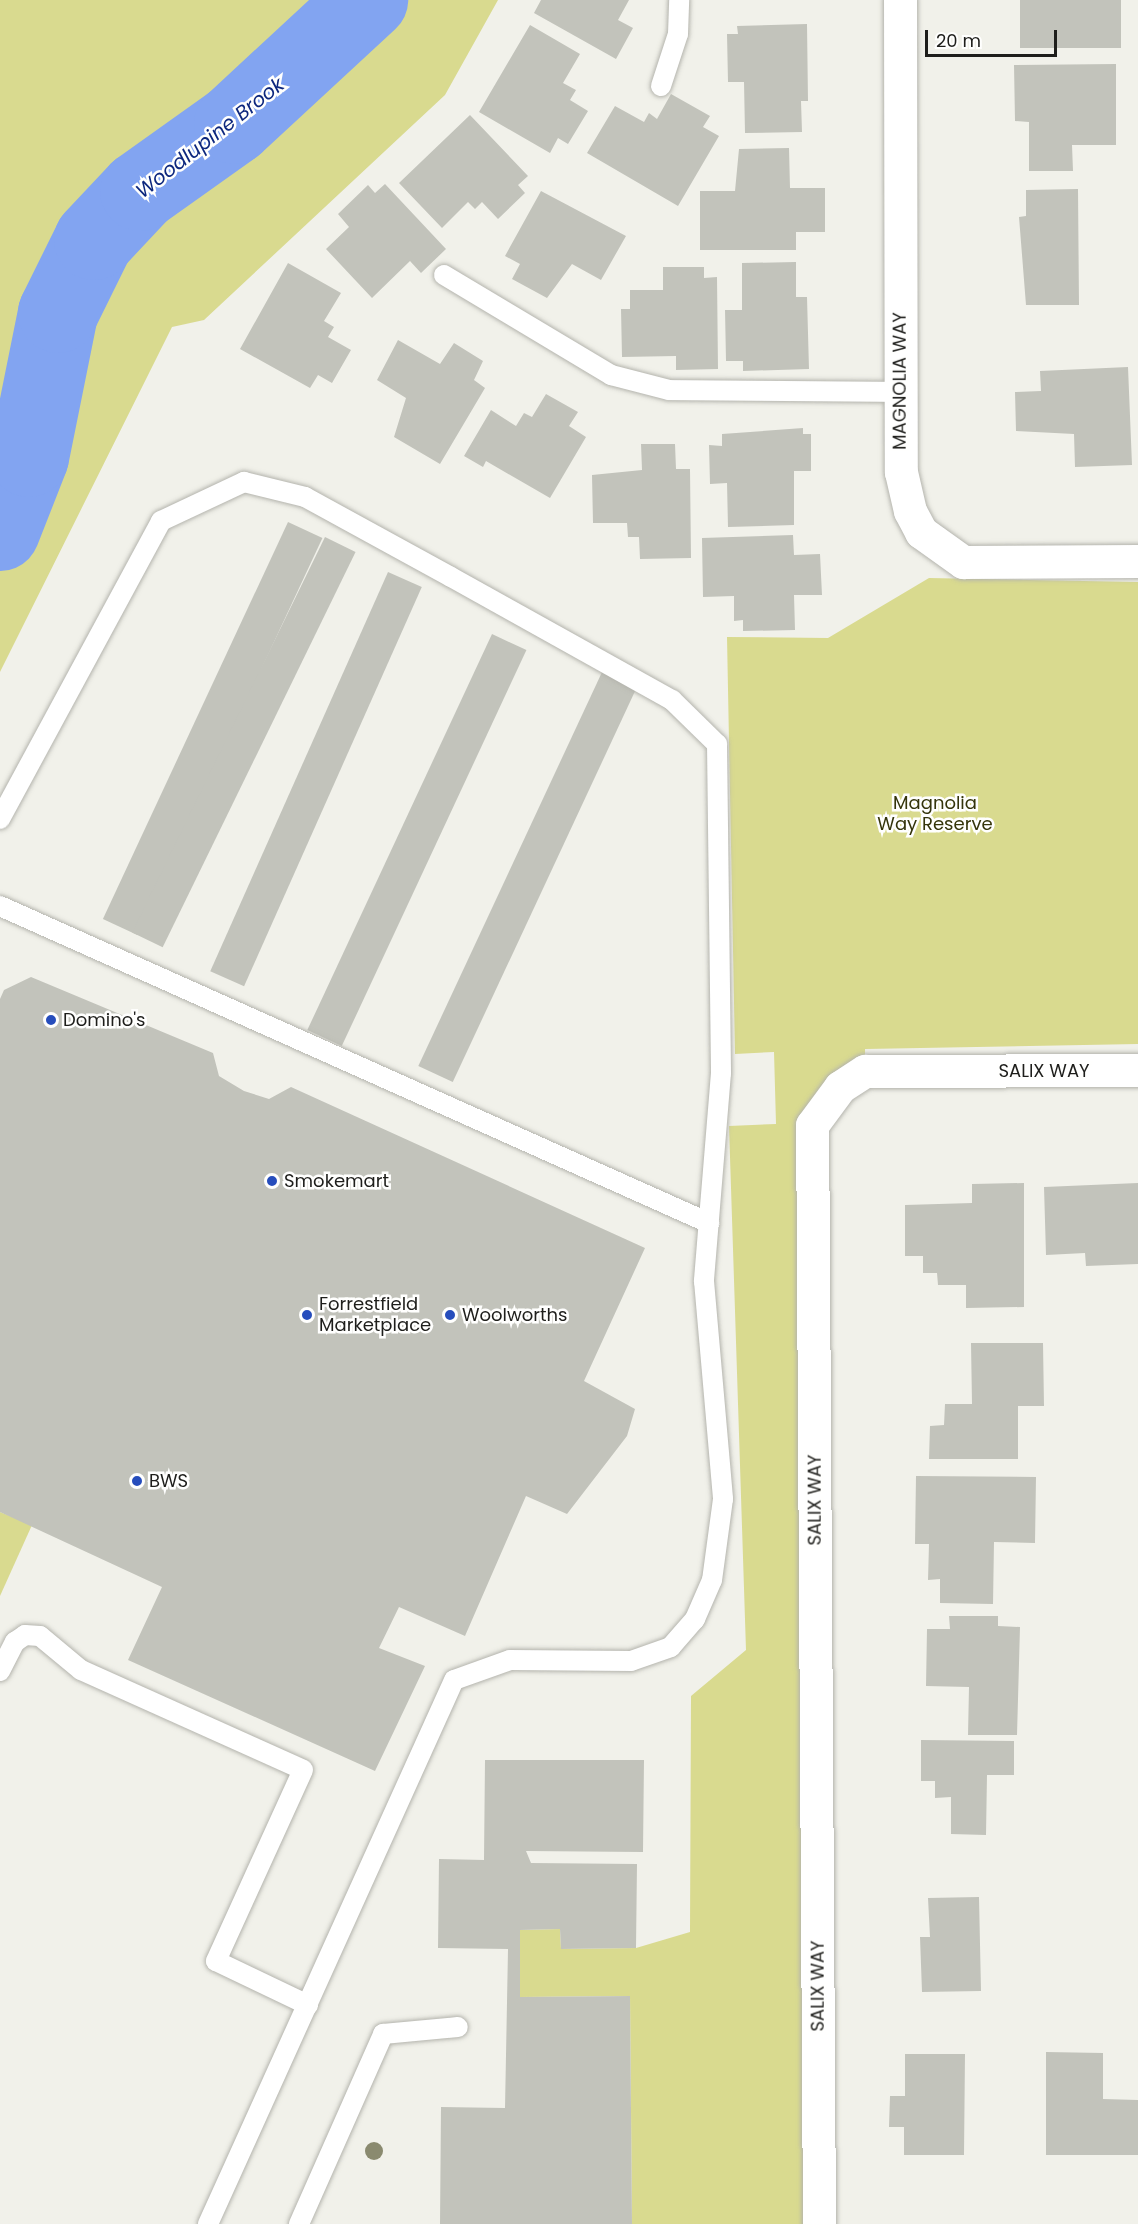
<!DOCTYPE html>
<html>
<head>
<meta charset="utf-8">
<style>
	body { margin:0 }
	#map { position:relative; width:1138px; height:2224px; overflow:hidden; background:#f1f1ea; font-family:Poppins,sans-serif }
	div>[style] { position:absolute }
	.green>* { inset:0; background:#d9da8f }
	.river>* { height:80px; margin:-40px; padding:0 40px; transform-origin:40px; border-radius:40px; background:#82a4f1 }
	.building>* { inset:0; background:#c2c3bb; transform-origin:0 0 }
	.roads { filter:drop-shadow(0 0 2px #b4b4ad) drop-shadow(0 0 2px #b4b4ad) }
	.service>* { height:20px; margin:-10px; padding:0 10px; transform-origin:10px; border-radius:10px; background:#fff }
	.minor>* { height:33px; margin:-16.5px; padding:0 16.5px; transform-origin:16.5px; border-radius:16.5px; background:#fff }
	.trees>* { width:18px; height:18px; margin:-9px; border-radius:50%; background:#8a8a6f }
	.dots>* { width:16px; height:16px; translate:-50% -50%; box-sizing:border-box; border:3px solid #fffffe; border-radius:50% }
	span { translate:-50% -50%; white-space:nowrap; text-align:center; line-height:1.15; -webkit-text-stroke:5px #fffffe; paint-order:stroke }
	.street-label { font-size:18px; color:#1e1e1b }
	.park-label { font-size:18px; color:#35350b }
	.poi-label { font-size:18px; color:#1e1e1b }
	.left { translate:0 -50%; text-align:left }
	.water-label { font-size:20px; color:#0d277e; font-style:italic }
	.scale { position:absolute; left:925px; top:30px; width:132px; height:27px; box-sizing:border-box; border:3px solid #1e1e1b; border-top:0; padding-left:8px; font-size:18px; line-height:21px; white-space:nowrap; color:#1e1e1b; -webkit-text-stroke:4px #fffffe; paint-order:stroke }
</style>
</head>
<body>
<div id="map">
	<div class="green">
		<i style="clip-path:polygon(0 0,498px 0,445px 95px,204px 320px,172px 327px,0 672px)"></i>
		<i style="clip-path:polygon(929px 578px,1138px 582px,1138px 1044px,865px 1049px,865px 1071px,812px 1125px,819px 2224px,632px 2224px,630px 1996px,520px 1997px,520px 1930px,560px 1929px,561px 1949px,636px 1948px,690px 1932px,691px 1696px,746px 1650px,729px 1126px,776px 1124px,774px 1052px,735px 1054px,727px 637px,828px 638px)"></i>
		<i style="clip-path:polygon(0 1512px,32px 1525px,0 1596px)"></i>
	</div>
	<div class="river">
		<i style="left:0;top:531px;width:79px;rotate:-68.6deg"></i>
		<i style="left:29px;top:457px;width:147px;rotate:-78.6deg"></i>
		<i style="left:58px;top:313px;width:81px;rotate:-63.7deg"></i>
		<i style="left:94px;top:240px;width:67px;rotate:-46.8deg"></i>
		<i style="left:140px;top:191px;width:115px;rotate:-35.5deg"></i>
		<i style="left:234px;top:124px;width:183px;rotate:-42.8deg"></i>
	</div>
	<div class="building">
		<i style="clip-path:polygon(541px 0,629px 0,618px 20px,633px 28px,616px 59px,534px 13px)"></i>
		<i style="left:1020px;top:0;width:101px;height:48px"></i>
		<i style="clip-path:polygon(807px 24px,808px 101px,801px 101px,802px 132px,745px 133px,744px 82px,728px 82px,727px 34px,738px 34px,737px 26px)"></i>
		<i style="clip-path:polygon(530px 25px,580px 54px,563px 83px,576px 90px,570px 100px,588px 111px,568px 144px,558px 138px,550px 153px,479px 112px)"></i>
		<i style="clip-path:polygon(1116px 64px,1116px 145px,1072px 145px,1073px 171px,1029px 171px,1029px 122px,1015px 121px,1014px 65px)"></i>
		<i style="clip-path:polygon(671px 94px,710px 116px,703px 127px,719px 136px,678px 206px,587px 153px,615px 106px,644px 122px,649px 113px,657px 119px)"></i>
		<i style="clip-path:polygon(470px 115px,528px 176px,518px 185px,525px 193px,498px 219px,482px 202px,475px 209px,468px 202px,442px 228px,399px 183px)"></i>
		<i style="clip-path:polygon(789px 148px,790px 188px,825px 188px,825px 232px,796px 232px,796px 250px,700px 250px,700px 191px,735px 191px,739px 149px)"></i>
		<i style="clip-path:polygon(385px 184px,446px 249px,421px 273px,410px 261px,372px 298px,326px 249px,349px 227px,338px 214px,368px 185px,375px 193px)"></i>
		<i style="clip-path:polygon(1078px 189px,1079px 305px,1026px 305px,1019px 217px,1026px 216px,1026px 190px)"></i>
		<i style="clip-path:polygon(541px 191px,626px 236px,601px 280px,572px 264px,547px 298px,512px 279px,520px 264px,505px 256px)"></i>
		<i style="clip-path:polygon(796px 262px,796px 297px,807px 297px,809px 369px,743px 371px,743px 361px,726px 361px,725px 310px,742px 310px,742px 263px)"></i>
		<i style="clip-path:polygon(288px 263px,341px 293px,324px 321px,334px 327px,328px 337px,351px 350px,332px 383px,318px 375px,310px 388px,240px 349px)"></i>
		<i style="clip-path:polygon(663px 267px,704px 267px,704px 278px,717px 277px,718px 369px,676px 370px,676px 356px,622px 357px,621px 309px,630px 309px,630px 290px,663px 290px)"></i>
		<i style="clip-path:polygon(398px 340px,440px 364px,454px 343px,483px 361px,474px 380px,485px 388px,440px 464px,394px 437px,406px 398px,377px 380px)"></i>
		<i style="clip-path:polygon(1128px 367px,1132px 465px,1075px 467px,1074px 434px,1016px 431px,1015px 392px,1041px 391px,1040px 371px)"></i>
		<i style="clip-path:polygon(546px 394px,578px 412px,569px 426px,586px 437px,550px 498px,486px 461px,483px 467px,464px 456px,491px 410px,516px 426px,524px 413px,532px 417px)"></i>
		<i style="clip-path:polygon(803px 428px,803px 434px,811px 434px,811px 471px,794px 471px,794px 525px,728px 527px,727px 483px,710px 484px,709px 445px,722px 446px,722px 434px)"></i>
		<i style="clip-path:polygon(641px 444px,675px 444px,676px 469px,690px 469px,691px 558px,640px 559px,639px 537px,628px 537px,627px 523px,593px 523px,592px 475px,642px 470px)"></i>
		<i style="left:288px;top:522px;width:38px;height:438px;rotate:25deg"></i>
		<i style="clip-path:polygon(793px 535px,794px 555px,820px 554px,822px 595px,794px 595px,795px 630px,743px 631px,743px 620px,734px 621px,734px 596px,703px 597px,702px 538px)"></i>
		<i style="left:325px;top:537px;width:34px;height:440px;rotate:26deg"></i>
		<i style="left:388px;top:572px;width:37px;height:437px;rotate:24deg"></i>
		<i style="left:492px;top:634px;width:38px;height:437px;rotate:25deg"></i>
		<i style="left:603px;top:670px;width:38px;height:437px;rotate:25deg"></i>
		<i style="clip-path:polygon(31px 977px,213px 1053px,219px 1076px,244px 1091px,269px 1099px,291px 1087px,645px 1248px,584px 1381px,635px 1409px,627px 1436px,567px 1514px,526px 1496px,465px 1636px,399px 1607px,379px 1648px,425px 1666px,375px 1771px,128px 1660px,162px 1587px,0 1512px,0 999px,4px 990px)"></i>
		<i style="clip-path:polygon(1024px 1183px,1024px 1307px,966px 1308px,966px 1285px,938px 1285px,937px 1273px,923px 1273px,923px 1256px,905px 1256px,905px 1205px,972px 1203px,972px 1184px)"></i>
		<i style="clip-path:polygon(1138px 1183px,1138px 1264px,1086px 1266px,1085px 1253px,1046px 1255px,1044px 1187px)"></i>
		<i style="clip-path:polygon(971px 1343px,1043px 1343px,1044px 1406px,1018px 1406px,1018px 1459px,929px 1459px,930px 1426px,944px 1425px,945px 1404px,972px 1404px)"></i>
		<i style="clip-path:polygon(916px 1476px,1036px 1477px,1035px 1543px,994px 1542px,993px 1604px,940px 1603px,940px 1579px,928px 1580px,929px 1544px,915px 1544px)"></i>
		<i style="clip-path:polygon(949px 1616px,998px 1616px,998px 1626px,1020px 1627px,1017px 1735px,968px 1735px,969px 1687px,926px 1686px,927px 1629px,950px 1629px)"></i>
		<i style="clip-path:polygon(921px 1740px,1014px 1741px,1014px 1775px,987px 1775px,986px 1835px,951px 1834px,951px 1797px,935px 1798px,935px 1781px,921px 1781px)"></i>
		<i style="clip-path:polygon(485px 1760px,644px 1760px,643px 1852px,526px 1851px,531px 1863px,637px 1864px,636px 1948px,561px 1949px,560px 1929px,520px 1930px,520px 1997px,630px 1996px,632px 2224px,440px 2224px,441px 2107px,505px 2108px,508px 1949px,438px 1948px,439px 1859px,484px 1860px)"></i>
		<i style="clip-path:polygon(979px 1897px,981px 1991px,922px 1992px,920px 1937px,930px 1937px,928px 1898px)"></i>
		<i style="clip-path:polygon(1046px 2052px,1103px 2053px,1103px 2099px,1138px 2100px,1138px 2155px,1046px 2155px)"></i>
		<i style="clip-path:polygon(905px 2054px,965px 2054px,964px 2155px,904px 2155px,904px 2127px,889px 2127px,890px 2096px,905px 2096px)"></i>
	</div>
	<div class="roads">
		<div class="service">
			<i style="left:661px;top:86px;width:55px;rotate:-71.9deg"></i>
			<i style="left:678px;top:34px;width:34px;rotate:-88deg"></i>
			<i style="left:444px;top:275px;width:195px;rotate:30.9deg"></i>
			<i style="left:611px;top:375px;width:60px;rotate:14.5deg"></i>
			<i style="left:669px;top:390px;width:231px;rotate:0.5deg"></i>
			<i style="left:0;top:819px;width:339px;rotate:-61.6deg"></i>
			<i style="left:161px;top:521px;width:92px;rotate:-25.2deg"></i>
			<i style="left:244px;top:482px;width:63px;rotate:13.8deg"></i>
			<i style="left:305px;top:497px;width:166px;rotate:28.7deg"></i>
			<i style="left:451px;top:577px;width:253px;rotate:29.1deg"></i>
			<i style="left:672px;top:700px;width:63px;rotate:44.4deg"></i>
			<i style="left:717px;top:744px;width:329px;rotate:89.3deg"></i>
			<i style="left:721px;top:1073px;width:209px;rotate:94.7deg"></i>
			<i style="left:704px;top:1281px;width:219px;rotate:85deg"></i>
			<i style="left:723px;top:1499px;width:82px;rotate:97.7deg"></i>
			<i style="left:712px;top:1580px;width:43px;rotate:113.6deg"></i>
			<i style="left:695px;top:1619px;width:37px;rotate:131deg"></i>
			<i style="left:671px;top:1647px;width:42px;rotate:160.7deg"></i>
			<i style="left:631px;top:1661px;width:121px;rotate:-179.5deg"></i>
			<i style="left:510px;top:1660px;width:59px;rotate:160.3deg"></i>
			<i style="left:454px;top:1680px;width:597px;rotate:114.33deg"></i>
			<i style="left:0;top:906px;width:777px;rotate:24.09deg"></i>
			<i style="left:0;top:1671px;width:33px;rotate:-63deg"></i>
			<i style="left:15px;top:1642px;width:12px;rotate:-35deg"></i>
			<i style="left:25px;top:1635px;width:15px;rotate:4deg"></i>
			<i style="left:40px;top:1636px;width:53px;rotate:39.7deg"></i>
			<i style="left:81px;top:1670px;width:243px;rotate:24.2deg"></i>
			<i style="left:303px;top:1770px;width:210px;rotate:114.5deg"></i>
			<i style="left:216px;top:1961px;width:102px;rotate:25.6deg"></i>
			<i style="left:299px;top:2224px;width:208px;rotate:-66.1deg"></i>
			<i style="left:383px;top:2034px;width:75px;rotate:-5.3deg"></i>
		</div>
		<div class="minor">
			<i style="left:900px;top:0;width:472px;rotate:89.9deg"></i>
			<i style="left:901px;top:472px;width:40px;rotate:77deg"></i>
			<i style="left:910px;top:511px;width:24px;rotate:62deg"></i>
			<i style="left:921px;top:532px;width:52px;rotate:35.5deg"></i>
			<i style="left:963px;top:562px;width:175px;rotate:-0.3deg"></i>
			<i style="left:819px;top:2224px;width:1099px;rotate:-90.36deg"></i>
			<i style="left:812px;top:1125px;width:47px;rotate:-53.6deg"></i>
			<i style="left:840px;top:1087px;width:30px;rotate:-33deg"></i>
			<i style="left:865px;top:1071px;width:273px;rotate:-0.2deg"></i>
		</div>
	</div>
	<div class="trees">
		<i style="left:374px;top:2151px"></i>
	</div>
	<div class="dots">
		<i style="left:51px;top:1020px;background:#264dbc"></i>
		<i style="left:272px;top:1181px;background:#264dbc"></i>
		<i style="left:307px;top:1315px;background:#264dbc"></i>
		<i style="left:450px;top:1315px;background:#264dbc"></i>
		<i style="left:137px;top:1481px;background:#264dbc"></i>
	</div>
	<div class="street-label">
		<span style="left:900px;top:381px;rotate:-90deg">MAGNOLIA WAY</span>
		<span style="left:1044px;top:1071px">SALIX WAY</span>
		<span style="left:815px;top:1500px;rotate:-90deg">SALIX WAY</span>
		<span style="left:818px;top:1986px;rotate:-90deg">SALIX WAY</span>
	</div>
	<div class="park-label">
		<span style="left:935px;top:814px">Magnolia<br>Way Reserve</span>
	</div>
	<div class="poi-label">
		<span class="left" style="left:63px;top:1020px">Domino's</span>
		<span class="left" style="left:284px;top:1181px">Smokemart</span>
		<span class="left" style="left:319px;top:1315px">Forrestfield<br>Marketplace</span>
		<span class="left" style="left:462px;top:1315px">Woolworths</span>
		<span class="left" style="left:149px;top:1481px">BWS</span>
	</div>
	<div class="water-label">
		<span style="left:210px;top:138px;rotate:-38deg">Woodlupine Brook</span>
	</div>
	<div class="scale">20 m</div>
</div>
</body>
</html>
